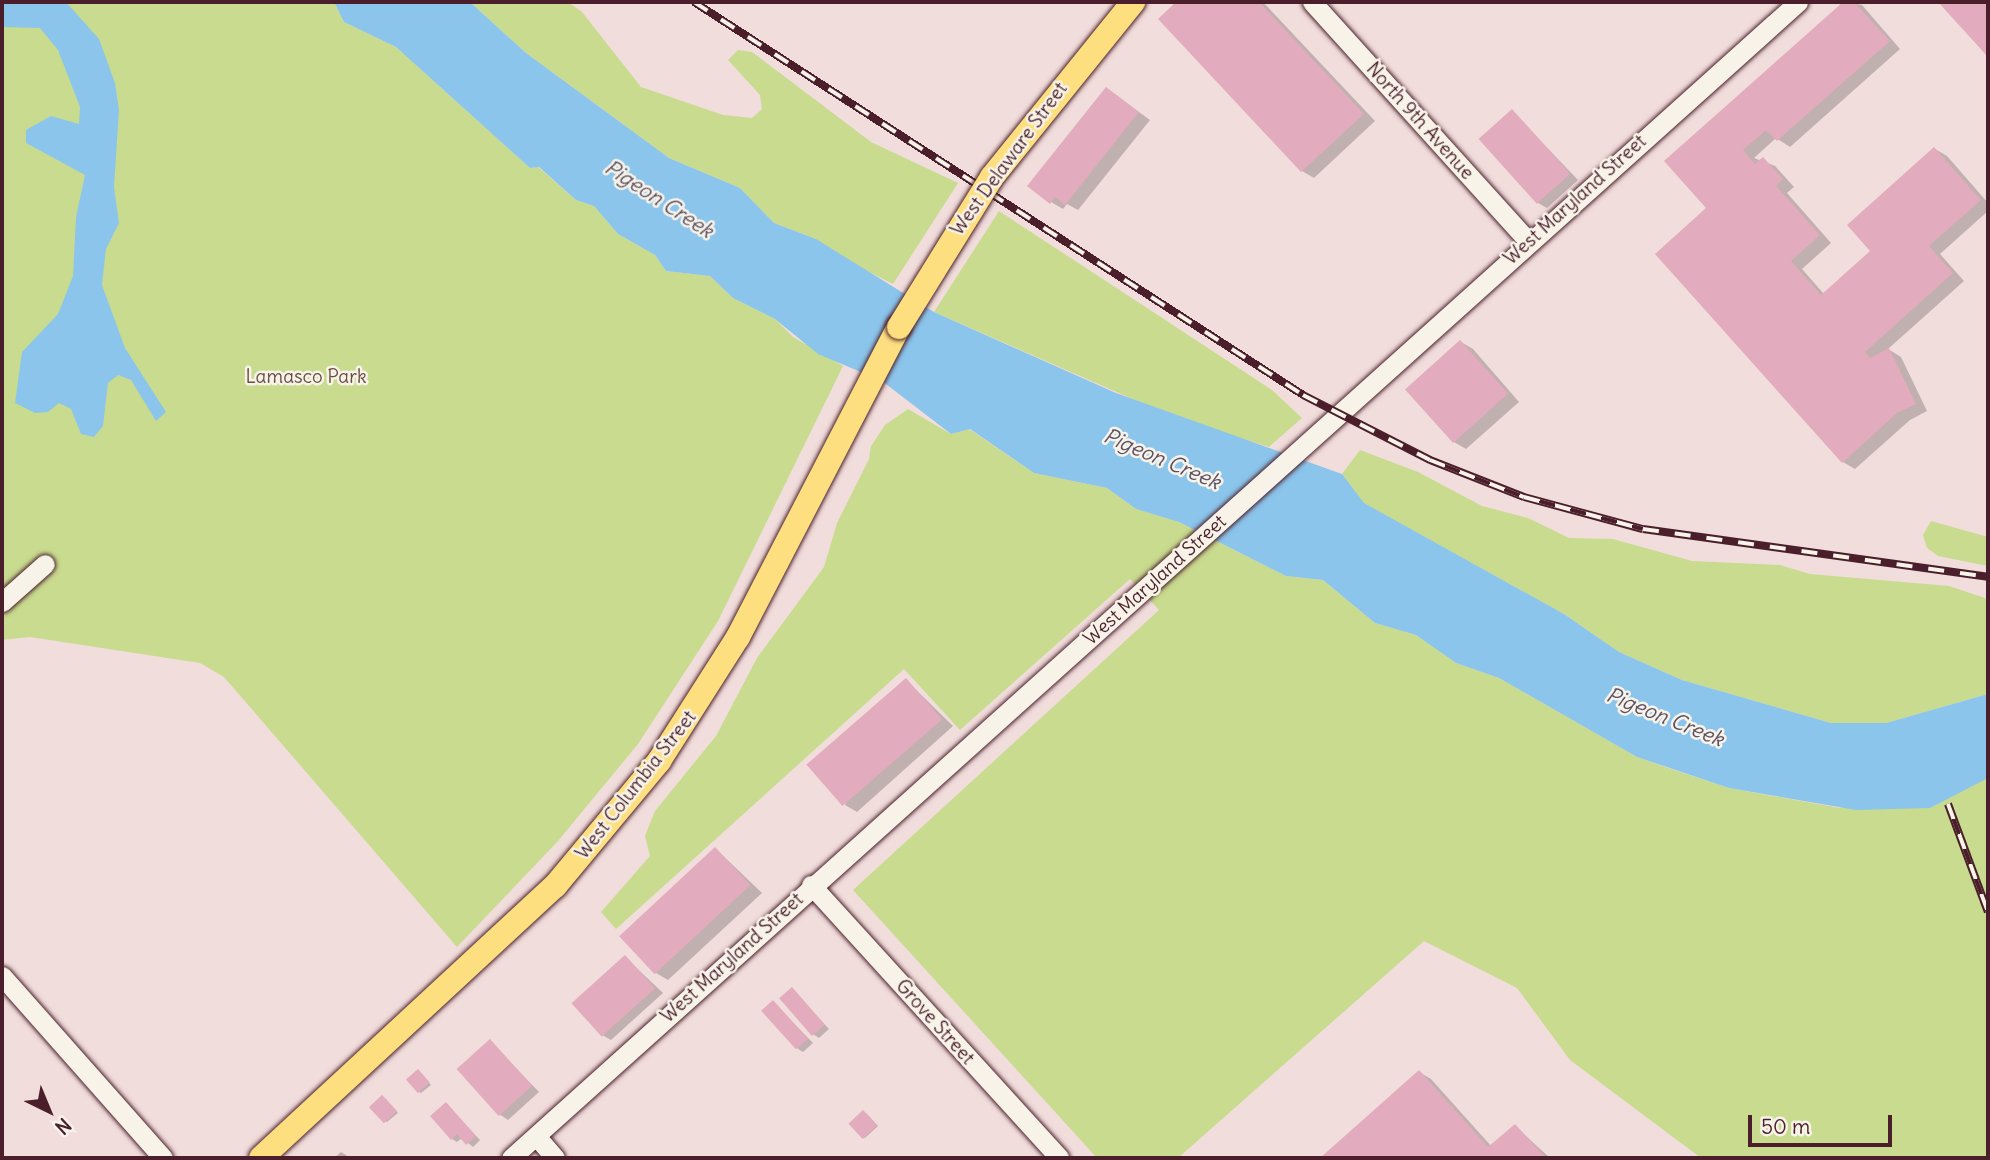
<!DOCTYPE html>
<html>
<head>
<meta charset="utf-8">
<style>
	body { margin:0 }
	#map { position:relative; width:1990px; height:1160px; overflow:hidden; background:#f1dddb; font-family:Delius,sans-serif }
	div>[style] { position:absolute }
	.green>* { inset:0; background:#c9db8f }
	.water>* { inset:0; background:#8bc5eb }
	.shadow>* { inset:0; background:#0003 }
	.building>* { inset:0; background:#e3abbe; transform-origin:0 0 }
	.roads { filter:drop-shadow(0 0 2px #4a1f2b) drop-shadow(0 0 2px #4a1f2b) }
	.minor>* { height:19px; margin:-9.5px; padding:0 9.5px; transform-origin:9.5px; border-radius:9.5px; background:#f7f3e8 }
	.major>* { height:24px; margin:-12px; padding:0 12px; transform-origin:12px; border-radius:12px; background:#fddf80 }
	.rail>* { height:8px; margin-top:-4px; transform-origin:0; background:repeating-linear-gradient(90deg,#f7f3e8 0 16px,#4a1f2b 0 32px); box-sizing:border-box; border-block:2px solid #4a1f2b }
	.bridges { filter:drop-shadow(0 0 2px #4a1f2b) drop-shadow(0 0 2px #4a1f2b) }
	.major-bridge>* { height:24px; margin:-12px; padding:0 12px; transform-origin:12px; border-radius:12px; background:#fddf80 }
	span { translate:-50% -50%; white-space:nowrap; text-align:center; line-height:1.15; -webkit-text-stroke:5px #f7f3e8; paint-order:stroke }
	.street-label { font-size:19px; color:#4a1f2b }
	.park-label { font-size:19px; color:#6a4e44 }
	.water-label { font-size:21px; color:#5e5165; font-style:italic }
	.frame { position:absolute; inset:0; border:4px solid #4a1f2b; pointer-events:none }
	.north { position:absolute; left:14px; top:1076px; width:70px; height:70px; -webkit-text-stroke:5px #f7f3e8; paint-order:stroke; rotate:137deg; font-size:19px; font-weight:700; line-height:28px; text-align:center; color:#4a1f2b }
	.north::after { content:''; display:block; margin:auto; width:24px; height:32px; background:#4a1f2b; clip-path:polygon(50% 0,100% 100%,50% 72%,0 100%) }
	.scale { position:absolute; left:1748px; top:1115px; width:144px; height:32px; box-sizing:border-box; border:4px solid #4a1f2b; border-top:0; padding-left:9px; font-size:21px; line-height:24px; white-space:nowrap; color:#4a1f2b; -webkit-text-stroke:5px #f7f3e8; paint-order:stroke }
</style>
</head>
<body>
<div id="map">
	<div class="green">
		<i style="clip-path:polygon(2px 2px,334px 2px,344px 22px,396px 47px,530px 168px,538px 167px,576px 200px,594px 206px,618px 234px,655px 255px,666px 271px,710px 276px,733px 298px,775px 319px,793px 337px,843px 366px,718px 621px,638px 744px,558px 841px,457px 947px,224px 677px,200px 663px,30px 637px,2px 640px)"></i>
		<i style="clip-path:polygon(470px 2px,568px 2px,582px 12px,641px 87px,723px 115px,752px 118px,762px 109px,760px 95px,728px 60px,738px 50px,752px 52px,871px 142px,958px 183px,893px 284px,833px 254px,816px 239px,774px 223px,740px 188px,669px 158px,526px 53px)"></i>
		<i style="clip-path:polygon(999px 211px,1272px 390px,1302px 418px,1269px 447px,1176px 418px,934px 312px)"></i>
		<i style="clip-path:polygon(908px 409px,951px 434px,969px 429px,1034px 473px,1107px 488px,1136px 509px,1179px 522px,1286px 576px,1323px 580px,1375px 623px,1416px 635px,1456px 663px,1499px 678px,1637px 757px,1674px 770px,1729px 788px,1840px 808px,1988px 778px,1988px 1158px,1701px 1158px,1570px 1060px,1517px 988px,1424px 941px,1178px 1158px,1097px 1158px,853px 890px,1159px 610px,1130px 579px,960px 730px,904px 669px,616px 929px,601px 912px,650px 856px,645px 836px,655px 811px,716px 736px,757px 658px,824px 567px,837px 523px,869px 459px,871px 446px,885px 425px)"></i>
		<i style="clip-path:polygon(1360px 450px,1418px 472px,1482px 506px,1528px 518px,1569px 538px,1613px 539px,1692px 561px,1780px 565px,1810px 574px,1949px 586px,1988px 599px,1988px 694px,1886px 723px,1831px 723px,1682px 680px,1619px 652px,1564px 614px,1363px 503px,1342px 474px)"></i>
		<i style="clip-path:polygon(1931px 521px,1988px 537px,1988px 566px,1938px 556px,1927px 548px,1923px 535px)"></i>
	</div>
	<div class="water">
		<i style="clip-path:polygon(2px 2px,66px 2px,99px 39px,115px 83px,119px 110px,114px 187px,119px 223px,106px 249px,102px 285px,125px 348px,166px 412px,156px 421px,131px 380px,118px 375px,108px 383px,103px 426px,94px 437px,81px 434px,71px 409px,59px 403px,48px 412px,35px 413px,15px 403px,22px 352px,58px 314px,73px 276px,76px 217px,85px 175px,26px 143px,26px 130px,51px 116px,79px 124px,80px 107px,58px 50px,40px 28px,2px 27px)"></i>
		<i style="clip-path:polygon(334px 2px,470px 2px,526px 53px,669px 158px,740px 188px,774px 223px,816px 239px,934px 312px,1116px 393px,1342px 474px,1364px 503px,1564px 614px,1619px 652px,1682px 680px,1831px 723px,1886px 723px,1988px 694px,1988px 778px,1930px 808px,1856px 810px,1729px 788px,1637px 757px,1499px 678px,1456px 663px,1416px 635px,1375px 623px,1323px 580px,1286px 576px,1179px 522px,1136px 509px,1107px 488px,1034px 473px,970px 429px,951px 434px,882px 381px,818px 354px,775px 319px,733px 298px,710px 276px,666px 271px,655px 255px,618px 234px,594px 206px,576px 200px,539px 167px,530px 168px,396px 47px,344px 22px)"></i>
	</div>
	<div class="shadow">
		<i style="clip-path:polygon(1179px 2px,1263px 2px,1375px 121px,1314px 178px,1302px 171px,1160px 19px)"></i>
		<i style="clip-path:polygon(1846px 2px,1862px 5px,1900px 49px,1790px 147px,1776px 138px,1754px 158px,1775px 166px,1794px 187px,1787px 193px,1831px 243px,1802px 269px,1824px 294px,1872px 251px,1935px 149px,1947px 156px,1988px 203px,1988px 211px,1940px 254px,1964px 281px,1888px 349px,1901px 357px,1927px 411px,1910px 420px,1855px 469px,1843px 462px,1709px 209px,1667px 161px)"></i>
		<i style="clip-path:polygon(1941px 2px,1988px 2px,1988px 55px)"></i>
		<i style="clip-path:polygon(1107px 89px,1150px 120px,1078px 210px,1067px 204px,1063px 209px,1051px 202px)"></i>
		<i style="clip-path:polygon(1512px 111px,1578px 180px,1547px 208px,1538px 203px)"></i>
		<i style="clip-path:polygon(1461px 342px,1473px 349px,1519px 402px,1466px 449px,1454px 442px,1408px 390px)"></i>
		<i style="clip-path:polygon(906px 680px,953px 726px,857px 812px,845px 805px)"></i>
		<i style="clip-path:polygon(716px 849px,762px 893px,668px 980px,656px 973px)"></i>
		<i style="clip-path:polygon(625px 957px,663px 993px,611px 1040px,602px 1035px)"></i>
		<i style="clip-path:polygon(792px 989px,829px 1029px,819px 1038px,813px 1034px)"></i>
		<i style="clip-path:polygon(773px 1002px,813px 1043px,803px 1052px,798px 1049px)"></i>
		<i style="clip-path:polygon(490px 1041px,539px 1092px,508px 1120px,499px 1114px)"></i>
		<i style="clip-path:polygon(1419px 1072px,1431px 1079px,1492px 1147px,1515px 1126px,1550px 1158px,1323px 1158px)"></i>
		<i style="clip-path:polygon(420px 1073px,431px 1085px,421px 1093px,419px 1092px)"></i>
		<i style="clip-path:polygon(385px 1098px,398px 1113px,387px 1122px,385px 1121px)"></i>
		<i style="clip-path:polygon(446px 1104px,480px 1140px,473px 1147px,462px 1138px,457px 1142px,452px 1139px)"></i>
		<i style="clip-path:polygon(866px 1113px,878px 1126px,865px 1138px,863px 1137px)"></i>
		<i style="clip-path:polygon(341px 1152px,346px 1155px,349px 1158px,334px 1158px)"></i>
	</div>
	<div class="building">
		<i style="clip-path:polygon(1176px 2px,1259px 2px,1364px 114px,1301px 172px,1158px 19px)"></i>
		<i style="clip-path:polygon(1843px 2px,1854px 2px,1890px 41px,1777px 141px,1766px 130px,1743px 150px,1755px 164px,1763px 157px,1783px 179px,1776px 186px,1820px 235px,1791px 261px,1821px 295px,1870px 251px,1847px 225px,1934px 147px,1981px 200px,1929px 246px,1953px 273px,1865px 352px,1870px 358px,1889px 348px,1916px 404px,1897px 413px,1842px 463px,1655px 254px,1706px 208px,1664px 161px)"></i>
		<i style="clip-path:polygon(1938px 2px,1988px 2px,1988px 57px)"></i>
		<i style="clip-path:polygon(1106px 87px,1139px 112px,1065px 205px,1055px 197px,1050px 204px,1027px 186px)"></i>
		<i style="left:1512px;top:109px;width:87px;height:45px;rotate:48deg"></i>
		<i style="left:1460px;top:340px;width:72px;height:74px;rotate:48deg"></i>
		<i style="left:906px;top:678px;width:55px;height:132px;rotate:49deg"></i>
		<i style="left:715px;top:847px;width:52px;height:131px;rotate:47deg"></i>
		<i style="left:625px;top:955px;width:45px;height:72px;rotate:48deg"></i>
		<i style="left:792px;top:987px;width:50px;height:17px;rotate:49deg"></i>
		<i style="left:773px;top:1000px;width:52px;height:16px;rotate:48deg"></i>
		<i style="left:490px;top:1039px;width:63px;height:45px;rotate:48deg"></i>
		<i style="left:418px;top:1069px;width:18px;height:16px;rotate:49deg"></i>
		<i style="clip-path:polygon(1419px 1070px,1488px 1147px,1515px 1124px,1546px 1158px,1320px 1158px)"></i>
		<i style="left:382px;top:1095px;width:22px;height:18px;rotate:47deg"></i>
		<i style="clip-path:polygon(446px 1102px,476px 1136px,466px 1145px,457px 1134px,451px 1140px,430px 1116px)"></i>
		<i style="left:863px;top:1110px;width:21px;height:20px;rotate:47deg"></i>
	</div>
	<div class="roads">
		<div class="minor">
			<i style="left:1312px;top:2px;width:322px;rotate:47.9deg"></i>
			<i style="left:2px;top:602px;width:57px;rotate:-41.5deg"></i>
			<i style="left:811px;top:885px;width:369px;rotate:47.7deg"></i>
			<i style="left:2px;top:976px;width:243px;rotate:48.5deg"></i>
			<i style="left:536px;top:1136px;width:29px;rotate:49deg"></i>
			<i style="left:511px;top:1158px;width:1730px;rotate:-41.93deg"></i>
		</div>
		<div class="major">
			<i style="left:261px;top:1158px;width:401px;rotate:-42.8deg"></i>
			<i style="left:555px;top:886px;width:163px;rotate:-50.2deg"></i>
			<i style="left:659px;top:761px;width:147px;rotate:-57.5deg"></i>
			<i style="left:738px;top:637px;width:349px;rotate:-62.6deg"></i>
		</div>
	</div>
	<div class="rail">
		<i style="left:694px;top:2px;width:725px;rotate:32.83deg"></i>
		<i style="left:1303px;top:395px;width:143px;rotate:27.1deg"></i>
		<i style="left:1430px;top:460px;width:101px;rotate:21.5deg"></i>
		<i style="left:1524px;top:497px;width:123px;rotate:15.1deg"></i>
		<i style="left:1643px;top:529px;width:348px;rotate:7.9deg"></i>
		<i style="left:1948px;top:804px;width:115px;rotate:69.7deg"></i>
	</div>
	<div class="bridges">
		<div class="major-bridge">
			<i style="left:899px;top:327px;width:176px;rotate:-58.2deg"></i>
			<i style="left:992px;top:177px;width:225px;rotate:-51.1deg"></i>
		</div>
	</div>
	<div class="street-label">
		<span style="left:1420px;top:121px;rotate:48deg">North 9th Avenue</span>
		<span style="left:1009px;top:159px;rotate:-54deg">West Delaware Street</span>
		<span style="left:1575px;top:200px;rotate:-42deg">West Maryland Street</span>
		<span style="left:1155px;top:580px;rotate:-42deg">West Maryland Street</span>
		<span style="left:636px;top:785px;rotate:-52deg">West Columbia Street</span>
		<span style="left:732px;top:958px;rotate:-42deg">West Maryland Street</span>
		<span style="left:935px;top:1022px;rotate:48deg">Grove Street</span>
	</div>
	<div class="park-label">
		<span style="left:306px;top:377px">Lamasco Park</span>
	</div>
	<div class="water-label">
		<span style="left:659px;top:199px;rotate:33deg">Pigeon Creek</span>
		<span style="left:1162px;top:459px;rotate:23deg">Pigeon Creek</span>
		<span style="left:1665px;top:717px;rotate:22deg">Pigeon Creek</span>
	</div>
	<div class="frame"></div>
	<div class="north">N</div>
	<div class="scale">50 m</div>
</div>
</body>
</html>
